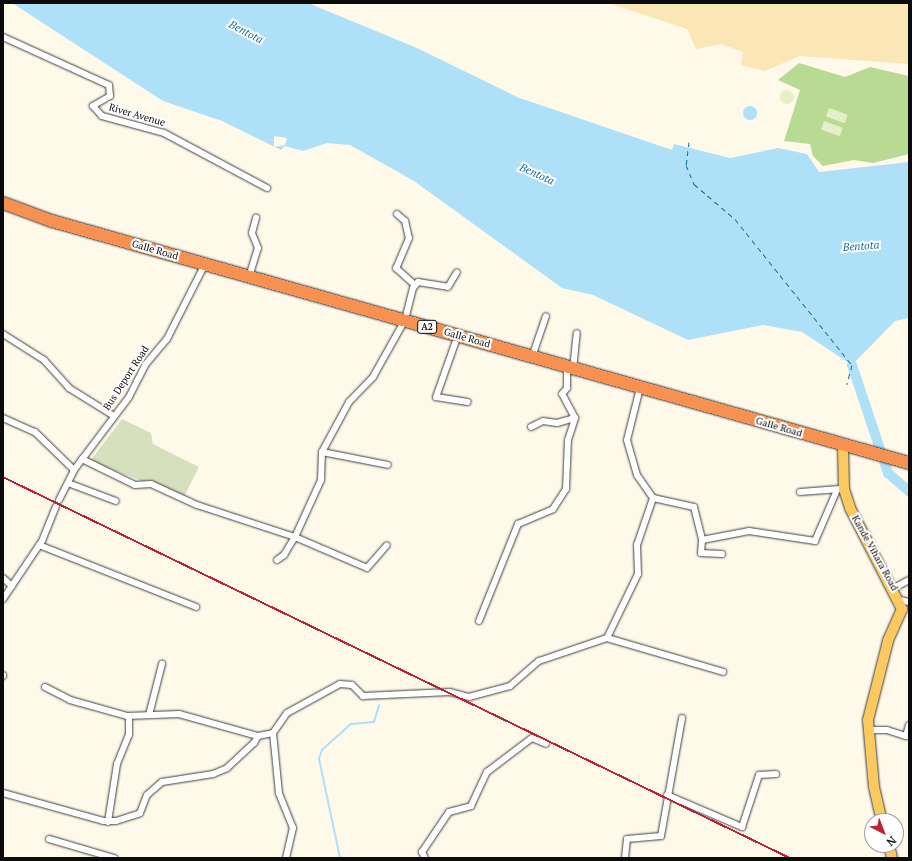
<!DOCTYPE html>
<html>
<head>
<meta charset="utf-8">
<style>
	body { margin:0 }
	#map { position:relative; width:912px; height:861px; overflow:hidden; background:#fff9ea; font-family:"PT Serif",serif }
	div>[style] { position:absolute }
	.forest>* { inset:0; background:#b8da93 }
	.sand>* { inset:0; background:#fbe7b6 }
	.cemetery>* { inset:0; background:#d7e0bc }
	.pitch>* { inset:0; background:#e4f0c6; transform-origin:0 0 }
	.round { border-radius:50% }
	.water>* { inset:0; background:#aee1f7 }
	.pier>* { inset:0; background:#fff9ea }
	.stream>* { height:1.5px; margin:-0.75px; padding:0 0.75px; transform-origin:0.75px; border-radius:0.75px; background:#aee1f7 }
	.river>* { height:10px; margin:-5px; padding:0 5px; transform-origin:5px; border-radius:5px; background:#aee1f7 }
	.ferry>* { height:1px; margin-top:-0.5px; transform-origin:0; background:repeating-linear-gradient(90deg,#146b9e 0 5px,transparent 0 9px) }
	.roads { filter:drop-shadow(0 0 1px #3e3e3e) drop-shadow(0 0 1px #3e3e3e) }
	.street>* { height:6px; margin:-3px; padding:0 3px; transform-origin:3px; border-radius:3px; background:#fff }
	.primary>* { height:10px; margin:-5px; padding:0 5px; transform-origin:5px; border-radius:5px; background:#faca5e }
	.highway>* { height:12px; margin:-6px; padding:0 6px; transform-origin:6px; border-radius:6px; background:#f69151 }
	.rail>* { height:1.5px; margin:-0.75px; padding:0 0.75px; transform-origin:0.75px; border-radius:0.75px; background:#bd2234 }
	span { translate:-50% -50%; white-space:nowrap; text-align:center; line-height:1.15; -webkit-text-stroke:4px #fff; paint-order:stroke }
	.shield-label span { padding:1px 3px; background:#fff; border:1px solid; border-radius:3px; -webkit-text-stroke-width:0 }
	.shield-label { font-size:9px; color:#0b0b0b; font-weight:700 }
	.street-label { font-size:10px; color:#0b0b0b }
	.water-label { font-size:11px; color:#146b9e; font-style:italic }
	.frame { position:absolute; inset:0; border:4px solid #0b0b0b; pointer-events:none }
	.north { position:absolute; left:864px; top:813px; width:40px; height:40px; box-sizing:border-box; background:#fff; border:1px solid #9d9d9d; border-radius:50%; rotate:138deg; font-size:11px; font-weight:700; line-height:16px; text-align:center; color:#0b0b0b }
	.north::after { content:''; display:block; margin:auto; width:14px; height:18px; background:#bd2234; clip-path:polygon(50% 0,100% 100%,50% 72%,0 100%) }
</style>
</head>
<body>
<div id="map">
	<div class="forest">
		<i style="clip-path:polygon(799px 63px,845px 77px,870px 67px,909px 76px,909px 154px,873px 163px,854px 160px,823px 166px,813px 156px,810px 144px,784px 141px,800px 90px,778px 80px)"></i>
	</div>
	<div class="sand">
		<i style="clip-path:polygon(608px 3px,909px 3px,909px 64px,800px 56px,765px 71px,741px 65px,743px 52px,721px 44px,696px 49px,687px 29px)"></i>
	</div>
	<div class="cemetery">
		<i style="clip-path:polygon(122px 419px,151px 433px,153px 444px,199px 467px,184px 497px,90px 461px)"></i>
	</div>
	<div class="pitch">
		<i class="round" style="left:780px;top:90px;width:14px;height:14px"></i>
		<i style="left:829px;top:108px;width:20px;height:9px;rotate:20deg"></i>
		<i style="left:824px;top:121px;width:20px;height:9px;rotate:20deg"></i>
	</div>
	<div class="water">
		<i style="clip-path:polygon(12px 3px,308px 3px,417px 48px,517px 97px,672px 150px,674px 144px,730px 158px,778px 148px,807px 154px,819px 172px,909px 162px,909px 318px,895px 321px,852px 365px,802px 332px,763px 325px,688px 340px,593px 295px,562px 288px,414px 181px,350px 145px,327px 143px,303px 151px,285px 146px,281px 150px,222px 121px,163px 101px)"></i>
		<i class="round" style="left:743px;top:106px;width:14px;height:14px"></i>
	</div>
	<div class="pier">
		<i style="clip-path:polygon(274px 136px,287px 138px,285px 145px,274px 147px)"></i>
	</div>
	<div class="stream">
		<i style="left:340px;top:858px;width:101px;rotate:-102deg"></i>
		<i style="left:319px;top:759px;width:9px;rotate:-72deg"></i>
		<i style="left:322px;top:750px;width:39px;rotate:-42deg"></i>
		<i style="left:351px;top:724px;width:23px;rotate:-5deg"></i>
		<i style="left:374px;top:722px;width:17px;rotate:-73deg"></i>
	</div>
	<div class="river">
		<i style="left:852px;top:365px;width:114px;rotate:71.6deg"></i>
		<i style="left:888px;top:473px;width:28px;rotate:41deg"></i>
	</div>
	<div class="ferry">
		<i style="left:689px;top:142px;width:23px;rotate:97deg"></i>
		<i style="left:686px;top:165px;width:21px;rotate:67deg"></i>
		<i style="left:694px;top:184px;width:54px;rotate:40.5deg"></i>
		<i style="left:735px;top:219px;width:187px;rotate:51.3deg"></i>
		<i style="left:852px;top:365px;width:20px;rotate:105deg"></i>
	</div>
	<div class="roads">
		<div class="street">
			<i style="left:3px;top:37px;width:116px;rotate:24.4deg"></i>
			<i style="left:109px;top:85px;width:11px;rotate:85deg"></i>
			<i style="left:110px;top:96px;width:20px;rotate:150deg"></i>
			<i style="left:93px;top:106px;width:13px;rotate:48deg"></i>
			<i style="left:102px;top:116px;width:64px;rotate:15.3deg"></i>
			<i style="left:164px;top:133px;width:117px;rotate:28.1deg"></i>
			<i style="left:397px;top:214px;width:11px;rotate:41deg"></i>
			<i style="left:405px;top:221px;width:17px;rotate:77deg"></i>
			<i style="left:409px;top:238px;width:33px;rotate:113deg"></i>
			<i style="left:396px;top:268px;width:25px;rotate:42deg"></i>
			<i style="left:249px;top:277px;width:30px;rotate:-73deg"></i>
			<i style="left:258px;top:248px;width:16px;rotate:-112deg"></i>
			<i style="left:252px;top:233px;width:16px;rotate:-75deg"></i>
			<i style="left:3px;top:334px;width:49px;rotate:32.4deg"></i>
			<i style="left:44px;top:360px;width:38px;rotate:48deg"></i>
			<i style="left:69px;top:388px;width:53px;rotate:31.9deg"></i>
			<i style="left:458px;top:335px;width:66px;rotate:109.5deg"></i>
			<i style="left:436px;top:397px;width:32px;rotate:9deg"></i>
			<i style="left:532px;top:357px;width:43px;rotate:-71.1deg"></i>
			<i style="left:573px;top:369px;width:36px;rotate:-84deg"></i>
			<i style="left:3px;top:418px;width:35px;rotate:24deg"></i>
			<i style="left:35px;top:432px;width:54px;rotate:44.3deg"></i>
			<i style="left:531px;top:427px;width:13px;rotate:-27deg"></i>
			<i style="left:543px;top:421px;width:14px;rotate:8deg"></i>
			<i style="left:557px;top:423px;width:19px;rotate:-16deg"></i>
			<i style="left:322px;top:452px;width:67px;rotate:11.1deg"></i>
			<i style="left:82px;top:459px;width:59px;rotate:26.1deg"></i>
			<i style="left:135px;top:485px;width:16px;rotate:-4deg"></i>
			<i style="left:151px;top:484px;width:51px;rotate:24.5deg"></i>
			<i style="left:197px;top:505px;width:103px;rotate:18.1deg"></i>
			<i style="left:295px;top:537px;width:63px;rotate:-65.5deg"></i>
			<i style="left:321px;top:480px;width:28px;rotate:-88deg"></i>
			<i style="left:322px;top:452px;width:57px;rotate:-61.6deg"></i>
			<i style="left:349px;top:402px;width:35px;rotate:-46deg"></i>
			<i style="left:373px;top:377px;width:65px;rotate:-60.7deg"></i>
			<i style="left:405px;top:320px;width:33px;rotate:-76deg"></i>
			<i style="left:413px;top:288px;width:8px;rotate:-50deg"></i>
			<i style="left:418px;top:282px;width:30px;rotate:9deg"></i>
			<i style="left:448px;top:287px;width:17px;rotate:-59deg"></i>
			<i style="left:68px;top:483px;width:51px;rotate:20.6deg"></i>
			<i style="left:800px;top:492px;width:40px;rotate:-4.3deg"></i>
			<i style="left:653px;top:498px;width:42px;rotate:12.4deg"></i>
			<i style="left:694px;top:507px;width:34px;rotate:76deg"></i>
			<i style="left:702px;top:540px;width:48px;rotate:-10.8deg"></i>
			<i style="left:749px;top:531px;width:67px;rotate:8.6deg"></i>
			<i style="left:815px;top:541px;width:56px;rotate:-66.7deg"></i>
			<i style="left:59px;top:500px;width:34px;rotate:-63deg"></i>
			<i style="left:74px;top:470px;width:91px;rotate:-53deg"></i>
			<i style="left:129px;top:397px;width:36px;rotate:-63deg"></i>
			<i style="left:145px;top:365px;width:34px;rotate:-50deg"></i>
			<i style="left:167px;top:339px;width:84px;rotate:-63.1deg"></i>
			<i style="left:702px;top:540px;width:13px;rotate:94deg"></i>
			<i style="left:701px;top:553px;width:21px;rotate:3deg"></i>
			<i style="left:39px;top:545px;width:169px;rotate:21.5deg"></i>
			<i style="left:277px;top:560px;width:9px;rotate:-36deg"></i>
			<i style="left:284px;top:555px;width:21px;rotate:-59deg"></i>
			<i style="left:295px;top:537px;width:78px;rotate:23.3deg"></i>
			<i style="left:367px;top:568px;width:30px;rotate:-49deg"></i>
			<i style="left:3px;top:578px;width:12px;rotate:42deg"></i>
			<i style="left:894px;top:588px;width:17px;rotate:-28deg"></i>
			<i style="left:3px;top:599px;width:70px;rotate:-56.1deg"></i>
			<i style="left:42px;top:541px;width:37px;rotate:-68deg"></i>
			<i style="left:900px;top:600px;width:9px;rotate:13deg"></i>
			<i style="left:479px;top:621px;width:105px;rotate:-68.1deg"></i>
			<i style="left:518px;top:524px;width:38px;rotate:-23deg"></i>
			<i style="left:553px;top:509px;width:24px;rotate:-57deg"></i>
			<i style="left:566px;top:489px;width:49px;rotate:-87.7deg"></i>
			<i style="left:568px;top:440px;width:23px;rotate:-72deg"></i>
			<i style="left:575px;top:418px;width:27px;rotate:-118deg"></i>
			<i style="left:562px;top:394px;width:8px;rotate:-50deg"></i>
			<i style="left:567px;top:388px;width:21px;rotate:-90deg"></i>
			<i style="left:607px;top:638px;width:71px;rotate:-64.2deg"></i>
			<i style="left:638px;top:574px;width:29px;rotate:-92deg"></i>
			<i style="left:637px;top:545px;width:50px;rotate:-71.2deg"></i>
			<i style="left:653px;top:498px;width:28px;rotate:-125deg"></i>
			<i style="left:637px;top:475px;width:36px;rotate:-106deg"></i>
			<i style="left:627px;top:440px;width:54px;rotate:-76deg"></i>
			<i style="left:3px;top:675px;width:1px;rotate:90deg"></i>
			<i style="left:45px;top:687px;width:28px;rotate:27deg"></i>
			<i style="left:70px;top:700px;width:59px;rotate:15.7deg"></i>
			<i style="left:127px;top:716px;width:52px;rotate:-2.2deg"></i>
			<i style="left:179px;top:714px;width:82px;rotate:15.6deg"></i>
			<i style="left:258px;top:736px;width:15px;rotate:-11deg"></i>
			<i style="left:149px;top:715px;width:53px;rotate:-75.7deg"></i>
			<i style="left:869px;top:730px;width:18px"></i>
			<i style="left:887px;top:730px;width:20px;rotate:18deg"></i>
			<i style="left:906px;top:736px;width:11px;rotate:-75deg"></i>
			<i style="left:3px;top:793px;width:104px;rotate:15.6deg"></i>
			<i style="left:103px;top:821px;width:13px"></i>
			<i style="left:116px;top:821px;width:25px;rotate:-18deg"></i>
			<i style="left:140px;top:813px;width:19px;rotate:-69deg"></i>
			<i style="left:147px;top:795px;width:20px;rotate:-41deg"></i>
			<i style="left:162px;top:782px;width:52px;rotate:-8.9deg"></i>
			<i style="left:213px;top:774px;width:15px;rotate:-23deg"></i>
			<i style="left:227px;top:768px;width:37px;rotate:-43deg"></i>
			<i style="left:254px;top:743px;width:8px;rotate:-60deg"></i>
			<i style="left:667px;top:795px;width:82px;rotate:23.1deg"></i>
			<i style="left:742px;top:827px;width:55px;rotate:-71.9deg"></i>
			<i style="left:759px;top:775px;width:17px;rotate:-3deg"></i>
			<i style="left:108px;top:822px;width:59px;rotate:-81.2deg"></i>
			<i style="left:117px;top:764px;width:31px;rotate:-68deg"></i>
			<i style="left:129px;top:735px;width:19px;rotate:-90deg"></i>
			<i style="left:49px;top:839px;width:68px;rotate:16.3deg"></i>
			<i style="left:286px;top:858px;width:31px;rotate:-77deg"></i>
			<i style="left:293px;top:828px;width:38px;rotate:-112deg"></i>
			<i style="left:279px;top:793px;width:60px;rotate:-95.7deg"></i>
			<i style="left:273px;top:733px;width:24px;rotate:-55deg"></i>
			<i style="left:287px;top:713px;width:60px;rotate:-28.7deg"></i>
			<i style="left:340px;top:684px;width:12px;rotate:5deg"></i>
			<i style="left:352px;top:685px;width:16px;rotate:45deg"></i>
			<i style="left:363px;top:696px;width:87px;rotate:-2.6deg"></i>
			<i style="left:450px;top:692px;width:20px;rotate:15deg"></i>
			<i style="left:469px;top:697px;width:42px;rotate:-15deg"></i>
			<i style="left:510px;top:686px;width:38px;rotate:-41deg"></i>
			<i style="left:539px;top:661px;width:72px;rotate:-18.7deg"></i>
			<i style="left:607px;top:638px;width:121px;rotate:16.3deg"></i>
			<i style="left:425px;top:858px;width:7px;rotate:-117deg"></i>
			<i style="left:422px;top:852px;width:48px;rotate:-56deg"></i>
			<i style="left:449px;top:812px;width:23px;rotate:-15deg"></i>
			<i style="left:471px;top:806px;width:38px;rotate:-65deg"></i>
			<i style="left:487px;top:772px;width:56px;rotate:-37.1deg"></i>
			<i style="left:532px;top:738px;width:15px;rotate:23deg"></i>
			<i style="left:625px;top:858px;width:19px;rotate:-84deg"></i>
			<i style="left:627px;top:839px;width:34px;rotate:-5deg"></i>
			<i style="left:661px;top:836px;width:120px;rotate:-79.9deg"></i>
		</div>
		<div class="primary">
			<i style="left:843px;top:446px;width:43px;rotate:88.7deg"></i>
			<i style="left:844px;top:489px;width:20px;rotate:72deg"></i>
			<i style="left:850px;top:508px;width:114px;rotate:62.8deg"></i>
			<i style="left:902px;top:609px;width:35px;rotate:114deg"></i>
			<i style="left:888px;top:641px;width:81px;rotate:104.2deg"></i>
			<i style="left:868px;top:720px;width:67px;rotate:84.9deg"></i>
			<i style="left:874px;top:787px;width:35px;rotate:77deg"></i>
			<i style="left:889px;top:845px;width:13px;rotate:77deg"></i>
		</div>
		<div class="highway">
			<i style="left:3px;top:203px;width:52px;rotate:20.2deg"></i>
			<i style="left:52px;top:221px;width:891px;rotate:15.77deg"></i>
		</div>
	</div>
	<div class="rail">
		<i style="left:3px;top:477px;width:874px;rotate:25.83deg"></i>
	</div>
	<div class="shield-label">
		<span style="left:427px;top:327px">A2</span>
	</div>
	<div class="street-label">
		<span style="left:137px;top:115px;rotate:16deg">River Avenue</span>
		<span style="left:155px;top:250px;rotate:16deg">Galle Road</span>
		<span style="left:467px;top:338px;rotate:16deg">Galle Road</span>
		<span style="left:126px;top:378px;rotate:-57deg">Bus Deport Road</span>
		<span style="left:779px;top:427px;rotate:16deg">Galle Road</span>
		<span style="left:875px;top:553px;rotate:61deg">Kande Vihara Road</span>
	</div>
	<div class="water-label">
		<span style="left:246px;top:32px;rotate:28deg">Bentota</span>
		<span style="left:537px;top:174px;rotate:24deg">Bentota</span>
		<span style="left:861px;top:246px;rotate:-4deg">Bentota</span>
	</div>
	<div class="frame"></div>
	<div class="north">N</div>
</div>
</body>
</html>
